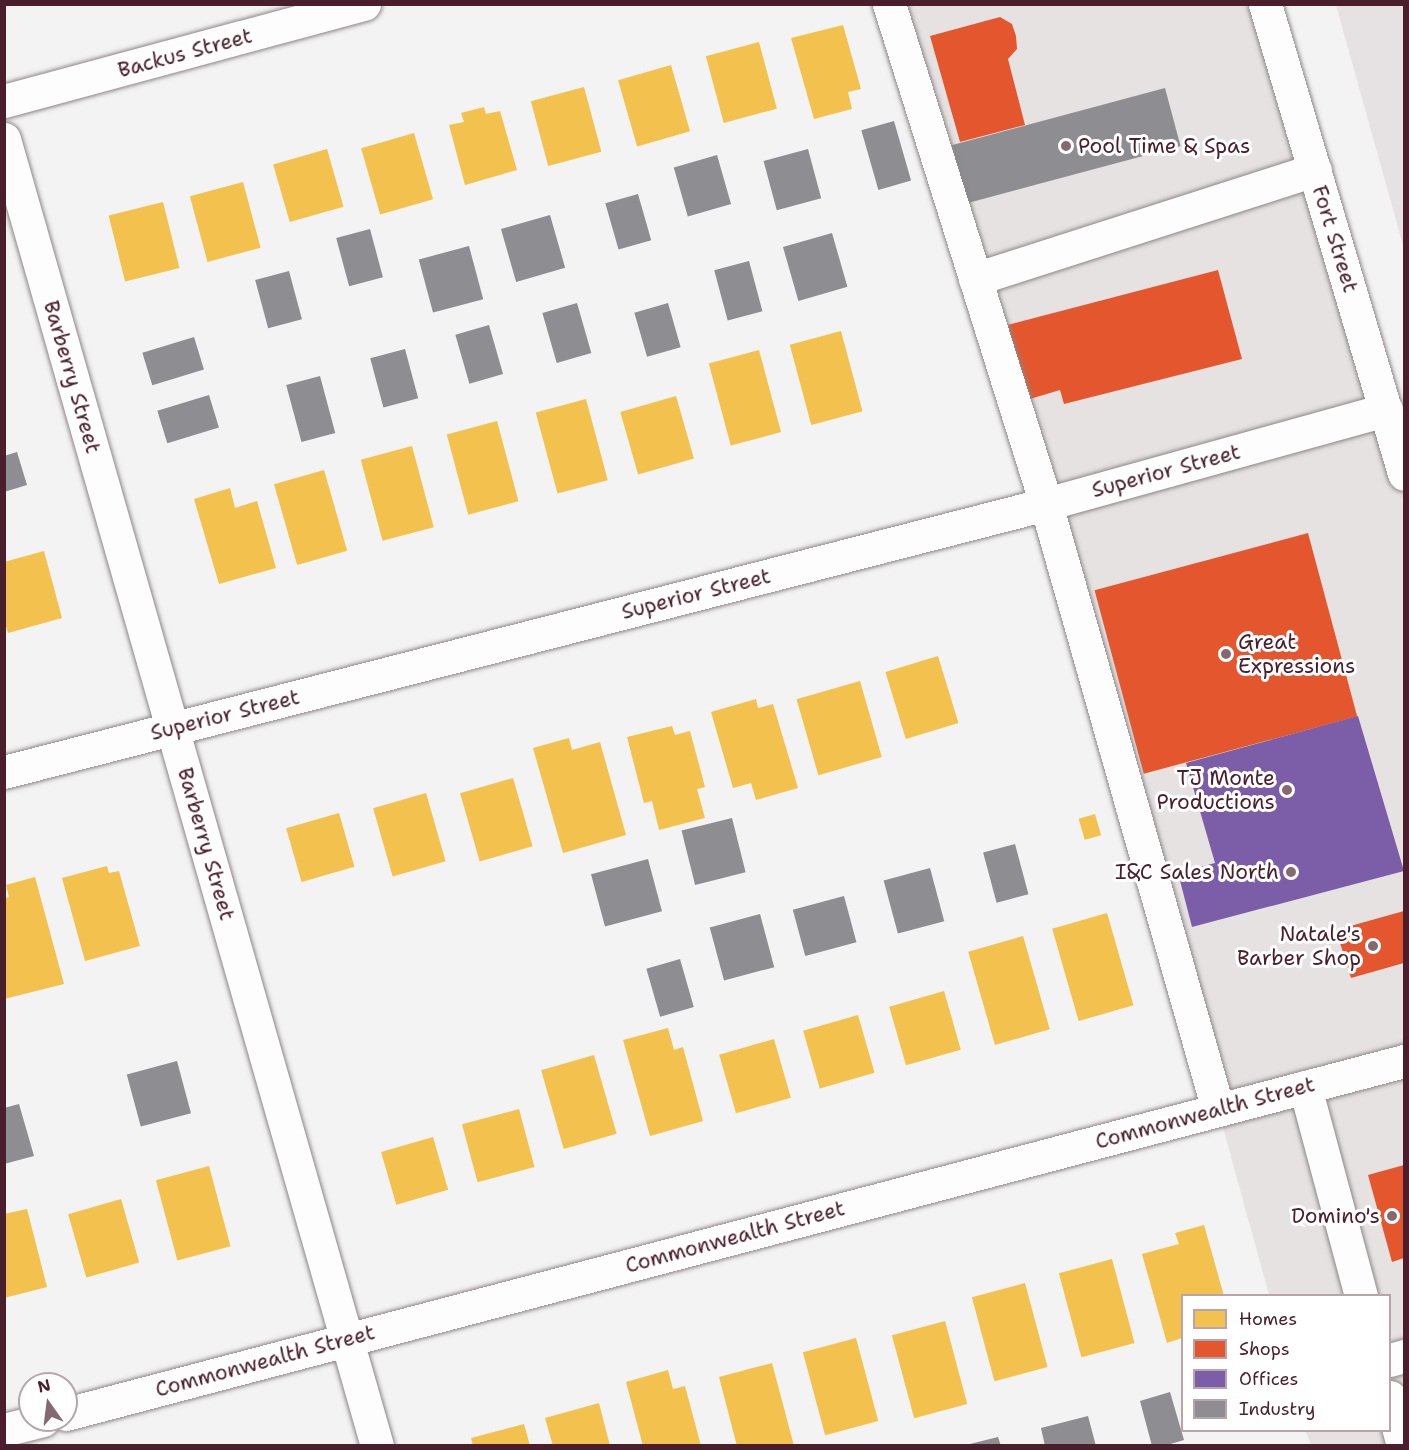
<!DOCTYPE html>
<html>
<head>
<meta charset="utf-8">
<style>
	body { margin:0 }
	#map { position:relative; width:1409px; height:1450px; overflow:hidden; background:#f3f3f3; font-family:"Shantell Sans",sans-serif }
	div>[style] { position:absolute }
	.built>* { inset:0; background:#e6e2e2 }
	.green>* { inset:0; background:#e6e1e2 }
	.homes>* { inset:0; background:#f2c14e; transform-origin:0 0 }
	.shops>* { inset:0; background:#e4572e; transform-origin:0 0 }
	.offices>* { inset:0; background:#7b5ea7 }
	.industry>* { inset:0; background:#8d8d92; transform-origin:0 0 }
	.roads { filter:drop-shadow(0 0 2px #8e8688) drop-shadow(0 0 2px #8e8688) }
	.minor>* { height:33px; margin:-16.5px; padding:0 16.5px; transform-origin:16.5px; border-radius:16.5px; background:#fdfdfd }
	.major>* { height:33px; margin:-16.5px; padding:0 16.5px; transform-origin:16.5px; border-radius:16.5px; background:#fdfdfd }
	.dots>* { width:16px; height:16px; translate:-50% -50%; box-sizing:border-box; border:3px solid #fff; border-radius:50% }
	span { translate:-50% -50%; white-space:nowrap; text-align:center; line-height:1.15; -webkit-text-stroke:6px #fff; paint-order:stroke }
	.street-label { font-size:21px; color:#4a1f2b }
	.poi-label { font-size:21px; color:#4a1f2b }
	.left { translate:0 -50%; text-align:left }
	.right { translate:-100% -50%; text-align:right }
	.frame { position:absolute; inset:0; border:6px solid #4a1f2b; pointer-events:none }
	.legend { position:absolute; left:1181px; top:1294px; width:210px; height:138px; box-sizing:border-box; background:#fff; border:2px solid #b7a5aa; margin:0; padding:8px 10px; list-style:none; font-size:18px; color:#4a1f2b }
	.legend li { display:flex; align-items:center; gap:12px; height:30px }
	.legend b { width:30px; border:2px solid #b7a5aa }
	.north { position:absolute; left:18px; top:1372px; width:60px; height:60px; box-sizing:border-box; background:#fff; border:2px solid #b7a5aa; border-radius:50%; rotate:346deg; font-size:16px; font-weight:700; line-height:24px; text-align:center; color:#4a1f2b }
	.north::after { content:''; display:block; margin:auto; width:21px; height:27px; background:#856971; clip-path:polygon(50% 0,100% 100%,50% 72%,0 100%) }
</style>
</head>
<body>
<div id="map">
	<div class="built">
		<i style="clip-path:polygon(889px 5px,1265px 5px,1404px 474px,1404px 1445px,1311px 1445px,1306px 1431px,1390px 1430px,1390px 1296px,1269px 1295px,1218px 1110px)"></i>
	</div>
	<div class="green">
		<i style="clip-path:polygon(1336px 5px,1404px 5px,1404px 249px)"></i>
	</div>
	<div class="homes">
		<i style="clip-path:polygon(843px 25px,861px 89px,848px 92px,852px 109px,814px 119px,791px 38px)"></i>
		<i style="left:759px;top:42px;width:69px;height:55px;rotate:75deg"></i>
		<i style="left:671px;top:65px;width:69px;height:55px;rotate:74deg"></i>
		<i style="left:584px;top:87px;width:67px;height:55px;rotate:75deg"></i>
		<i style="clip-path:polygon(484px 107px,486px 114px,500px 111px,517px 170px,465px 185px,449px 125px,464px 122px,461px 113px)"></i>
		<i style="left:414px;top:133px;width:69px;height:55px;rotate:74deg"></i>
		<i style="left:327px;top:149px;width:60px;height:56px;rotate:74deg"></i>
		<i style="left:243px;top:182px;width:68px;height:55px;rotate:75deg"></i>
		<i style="left:163px;top:202px;width:68px;height:56px;rotate:76deg"></i>
		<i style="left:841px;top:331px;width:83px;height:53px;rotate:75deg"></i>
		<i style="left:759px;top:350px;width:85px;height:52px;rotate:75deg"></i>
		<i style="left:676px;top:396px;width:65px;height:58px;rotate:74deg"></i>
		<i style="left:586px;top:399px;width:84px;height:52px;rotate:75deg"></i>
		<i style="left:497px;top:421px;width:83px;height:52px;rotate:75deg"></i>
		<i style="left:412px;top:446px;width:84px;height:53px;rotate:75deg"></i>
		<i style="left:324px;top:470px;width:84px;height:52px;rotate:74deg"></i>
		<i style="clip-path:polygon(230px 488px,235px 508px,257px 501px,276px 568px,219px 584px,194px 499px)"></i>
		<i style="clip-path:polygon(44px 551px,62px 618px,8px 633px,4px 620px,4px 562px)"></i>
		<i style="left:938px;top:656px;width:70px;height:55px;rotate:73deg"></i>
		<i style="left:860px;top:681px;width:79px;height:66px;rotate:74deg"></i>
		<i style="clip-path:polygon(756px 699px,758px 708px,773px 704px,798px 788px,756px 800px,751px 783px,733px 788px,711px 712px)"></i>
		<i style="clip-path:polygon(672px 726px,675px 735px,690px 731px,705px 787px,697px 789px,705px 818px,659px 830px,652px 801px,644px 803px,627px 737px)"></i>
		<i style="clip-path:polygon(569px 738px,572px 750px,600px 742px,626px 835px,563px 853px,533px 748px)"></i>
		<i style="left:513px;top:778px;width:71px;height:55px;rotate:74deg"></i>
		<i style="left:426px;top:793px;width:71px;height:55px;rotate:74deg"></i>
		<i style="left:339px;top:813px;width:56px;height:55px;rotate:74deg"></i>
		<i style="left:1095px;top:814px;width:22px;height:17px;rotate:74deg"></i>
		<i style="clip-path:polygon(107px 866px,109px 873px,119px 871px,140px 946px,85px 961px,62px 878px)"></i>
		<i style="clip-path:polygon(35px 877px,64px 984px,4px 999px,4px 899px,9px 897px,6px 885px)"></i>
		<i style="left:1107px;top:913px;width:96px;height:57px;rotate:74deg"></i>
		<i style="left:1023px;top:936px;width:97px;height:57px;rotate:74deg"></i>
		<i style="left:944px;top:991px;width:61px;height:57px;rotate:74deg"></i>
		<i style="left:858px;top:1015px;width:60px;height:57px;rotate:74deg"></i>
		<i style="clip-path:polygon(668px 1028px,674px 1050px,683px 1047px,703px 1121px,650px 1136px,623px 1040px)"></i>
		<i style="left:774px;top:1039px;width:61px;height:57px;rotate:74deg"></i>
		<i style="left:594px;top:1055px;width:82px;height:55px;rotate:74deg"></i>
		<i style="left:519px;top:1109px;width:60px;height:59px;rotate:75deg"></i>
		<i style="left:433px;top:1137px;width:55px;height:54px;rotate:74deg"></i>
		<i style="left:209px;top:1166px;width:83px;height:55px;rotate:75deg"></i>
		<i style="left:121px;top:1199px;width:66px;height:55px;rotate:74deg"></i>
		<i style="clip-path:polygon(27px 1209px,47px 1287px,4px 1298px,4px 1214px)"></i>
		<i style="clip-path:polygon(1204px 1225px,1224px 1296px,1182px 1296px,1182px 1338px,1167px 1343px,1142px 1254px,1179px 1244px,1175px 1233px)"></i>
		<i style="left:1112px;top:1259px;width:87px;height:55px;rotate:75deg"></i>
		<i style="left:1025px;top:1283px;width:87px;height:55px;rotate:75deg"></i>
		<i style="left:945px;top:1321px;width:86px;height:55px;rotate:75deg"></i>
		<i style="left:856px;top:1338px;width:86px;height:55px;rotate:75deg"></i>
		<i style="clip-path:polygon(772px 1363px,794px 1446px,737px 1446px,719px 1377px)"></i>
		<i style="clip-path:polygon(668px 1370px,673px 1389px,685px 1386px,701px 1446px,643px 1446px,626px 1382px)"></i>
		<i style="clip-path:polygon(599px 1403px,610px 1446px,553px 1446px,545px 1418px)"></i>
		<i style="clip-path:polygon(524px 1424px,530px 1446px,473px 1446px,471px 1438px)"></i>
	</div>
	<div class="shops">
		<i style="clip-path:polygon(1000px 17px,1012px 24px,1016px 36px,1017px 49px,1008px 59px,1025px 125px,960px 142px,930px 36px)"></i>
		<i style="clip-path:polygon(1218px 270px,1242px 359px,1064px 404px,1060px 390px,1020px 402px,1000px 327px)"></i>
		<i style="left:1308px;top:533px;width:190px;height:221px;rotate:75deg"></i>
		<i style="clip-path:polygon(1404px 911px,1404px 963px,1351px 978px,1336px 930px)"></i>
		<i style="clip-path:polygon(1404px 1165px,1404px 1258px,1392px 1262px,1368px 1175px)"></i>
	</div>
	<div class="offices">
		<i style="clip-path:polygon(1358px 716px,1404px 871px,1192px 927px,1178px 873px,1215px 863px,1186px 763px)"></i>
	</div>
	<div class="industry">
		<i style="left:1165px;top:88px;width:60px;height:221px;rotate:75deg"></i>
		<i style="left:894px;top:121px;width:62px;height:34px;rotate:74deg"></i>
		<i style="left:808px;top:149px;width:51px;height:46px;rotate:75deg"></i>
		<i style="left:717px;top:155px;width:51px;height:45px;rotate:74deg"></i>
		<i style="left:638px;top:194px;width:48px;height:34px;rotate:74deg"></i>
		<i style="left:550px;top:215px;width:55px;height:51px;rotate:74deg"></i>
		<i style="left:370px;top:229px;width:50px;height:35px;rotate:75deg"></i>
		<i style="left:832px;top:233px;width:56px;height:51px;rotate:74deg"></i>
		<i style="left:469px;top:246px;width:55px;height:52px;rotate:75deg"></i>
		<i style="left:749px;top:261px;width:52px;height:36px;rotate:75deg"></i>
		<i style="left:289px;top:271px;width:50px;height:35px;rotate:75deg"></i>
		<i style="left:577px;top:303px;width:52px;height:36px;rotate:74deg"></i>
		<i style="left:668px;top:303px;width:46px;height:35px;rotate:74deg"></i>
		<i style="left:489px;top:325px;width:51px;height:35px;rotate:74deg"></i>
		<i style="left:194px;top:337px;width:34px;height:54px;rotate:73deg"></i>
		<i style="left:405px;top:349px;width:51px;height:36px;rotate:75deg"></i>
		<i style="left:320px;top:376px;width:59px;height:35px;rotate:75deg"></i>
		<i style="left:209px;top:395px;width:34px;height:54px;rotate:73deg"></i>
		<i style="clip-path:polygon(17px 452px,27px 485px,4px 492px,4px 456px)"></i>
		<i style="left:732px;top:818px;width:56px;height:52px;rotate:76deg"></i>
		<i style="left:1015px;top:844px;width:52px;height:33px;rotate:75deg"></i>
		<i style="left:648px;top:859px;width:54px;height:59px;rotate:75deg"></i>
		<i style="left:930px;top:868px;width:55px;height:48px;rotate:75deg"></i>
		<i style="left:844px;top:896px;width:48px;height:53px;rotate:75deg"></i>
		<i style="left:760px;top:914px;width:55px;height:52px;rotate:75deg"></i>
		<i style="left:680px;top:959px;width:50px;height:35px;rotate:74deg"></i>
		<i style="left:177px;top:1061px;width:54px;height:52px;rotate:75deg"></i>
		<i style="clip-path:polygon(19px 1104px,34px 1156px,4px 1164px,4px 1108px)"></i>
		<i style="clip-path:polygon(1170px 1392px,1184px 1440px,1164px 1446px,1152px 1446px,1140px 1401px)"></i>
		<i style="clip-path:polygon(1088px 1416px,1096px 1446px,1045px 1446px,1041px 1428px)"></i>
		<i style="clip-path:polygon(998px 1437px,1001px 1446px,966px 1446px,966px 1445px)"></i>
	</div>
	<div class="roads">
		<div class="minor">
			<i style="left:889px;top:4px;width:524px;rotate:72.57deg"></i>
			<i style="left:1046px;top:504px;width:630px;rotate:74.15deg"></i>
			<i style="left:4px;top:101px;width:373px;rotate:-15.1deg"></i>
			<i style="left:4px;top:139px;width:1359px;rotate:74.07deg"></i>
			<i style="left:975px;top:279px;width:357px;rotate:-17.8deg"></i>
			<i style="left:4px;top:772px;width:1076px;rotate:-14.42deg"></i>
			<i style="left:1046px;top:504px;width:353px;rotate:-15.5deg"></i>
			<i style="left:1305px;top:1087px;width:216px;rotate:75deg"></i>
			<i style="left:1390px;top:1360px;width:15px;rotate:-16deg"></i>
			<i style="left:1390px;top:1397px;width:51px;rotate:75.1deg"></i>
			<i style="left:66px;top:1414px;width:1384px;rotate:-14.78deg"></i>
			<i style="left:4px;top:1430px;width:40px;rotate:-14.4deg"></i>
		</div>
		<div class="major">
			<i style="left:1265px;top:4px;width:490px;rotate:73.5deg"></i>
		</div>
	</div>
	<div class="dots">
		<i style="left:1066px;top:146px;background:#856971"></i>
		<i style="left:1226px;top:654px;background:#856971"></i>
		<i style="left:1287px;top:790px;background:#856971"></i>
		<i style="left:1291px;top:872px;background:#856971"></i>
		<i style="left:1373px;top:946px;background:#856971"></i>
		<i style="left:1392px;top:1216px;background:#856971"></i>
	</div>
	<div class="street-label">
		<span style="left:185px;top:53px;rotate:-15deg">Backus Street</span>
		<span style="left:1335px;top:239px;rotate:73deg">Fort Street</span>
		<span style="left:72px;top:377px;rotate:74deg">Barberry Street</span>
		<span style="left:1166px;top:471px;rotate:-15deg">Superior Street</span>
		<span style="left:696px;top:594px;rotate:-14deg">Superior Street</span>
		<span style="left:225px;top:715px;rotate:-14deg">Superior Street</span>
		<span style="left:206px;top:844px;rotate:74deg">Barberry Street</span>
		<span style="left:1205px;top:1113px;rotate:-15deg">Commonwealth Street</span>
		<span style="left:735px;top:1237px;rotate:-15deg">Commonwealth Street</span>
		<span style="left:265px;top:1361px;rotate:-15deg">Commonwealth Street</span>
	</div>
	<div class="poi-label">
		<span class="left" style="left:1078px;top:146px">Pool Time &amp; Spas</span>
		<span class="left" style="left:1238px;top:654px">Great<br>Expressions</span>
		<span class="right" style="left:1275px;top:790px">TJ Monte<br>Productions</span>
		<span class="right" style="left:1279px;top:872px">I&amp;C Sales North</span>
		<span class="right" style="left:1361px;top:946px">Natale's<br>Barber Shop</span>
		<span class="right" style="left:1380px;top:1216px">Domino's</span>
	</div>
	<div class="frame"></div>
	<ul class="legend">
	<li><b style="height:16px;background:#f2c14e"></b>Homes</li>
	<li><b style="height:16px;background:#e4572e"></b>Shops</li>
	<li><b style="height:16px;background:#7b5ea7"></b>Offices</li>
	<li><b style="height:16px;background:#8d8d92"></b>Industry</li>
	</ul>
	<div class="north">N</div>
</div>
</body>
</html>
